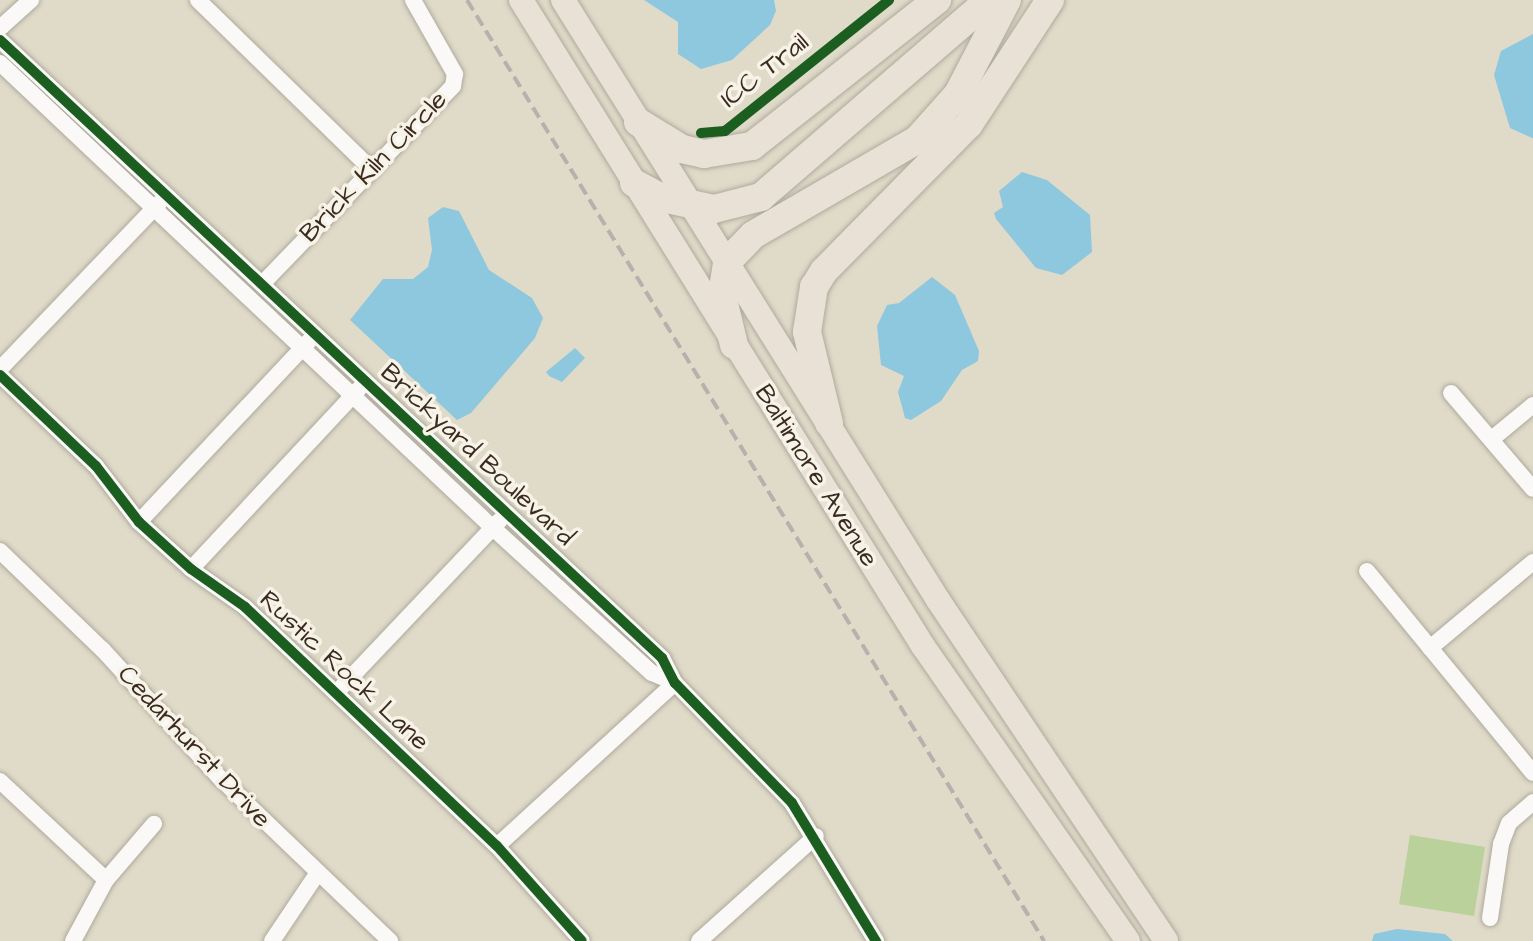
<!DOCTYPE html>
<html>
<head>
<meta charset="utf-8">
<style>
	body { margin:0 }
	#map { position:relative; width:1533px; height:941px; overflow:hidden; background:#e0dac8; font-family:"Architects Daughter",sans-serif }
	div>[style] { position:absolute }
	.green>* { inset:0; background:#bad19c; transform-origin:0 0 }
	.water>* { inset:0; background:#8ec8de }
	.roads { filter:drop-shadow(0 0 2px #aeaa9d) drop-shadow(0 0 2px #aeaa9d) }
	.street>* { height:16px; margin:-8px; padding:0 8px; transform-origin:8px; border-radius:8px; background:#faf9f7 }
	.primary>* { height:24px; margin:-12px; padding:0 12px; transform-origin:12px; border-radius:12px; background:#e9e1d6 }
	.highway>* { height:28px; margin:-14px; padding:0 14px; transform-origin:14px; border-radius:14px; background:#e9e1d6 }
	.rail>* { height:4px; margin-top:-2px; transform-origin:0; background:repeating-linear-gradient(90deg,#b5b2ae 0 12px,transparent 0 18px) }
	.cycleway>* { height:10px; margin:-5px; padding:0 5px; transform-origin:5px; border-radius:5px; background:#1b5e20 }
	span { translate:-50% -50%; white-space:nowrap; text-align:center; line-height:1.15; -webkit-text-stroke:7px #f7f3e8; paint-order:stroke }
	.street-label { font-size:26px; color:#3b2a1e }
</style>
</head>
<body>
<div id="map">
	<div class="green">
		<i style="left:1410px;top:835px;width:76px;height:70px;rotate:9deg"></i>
	</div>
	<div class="water">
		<i style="clip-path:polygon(644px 0,774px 0,776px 11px,770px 25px,732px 60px,701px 69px,678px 54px,678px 22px)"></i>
		<i style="clip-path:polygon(1533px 34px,1533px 138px,1532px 138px,1510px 128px,1494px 75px,1501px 51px)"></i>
		<i style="clip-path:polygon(1022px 172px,1047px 180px,1090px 215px,1092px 252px,1062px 275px,1036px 268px,996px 219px,994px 213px,1003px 207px,999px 191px)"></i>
		<i style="clip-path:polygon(443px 207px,459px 211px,489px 270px,532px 298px,543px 318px,535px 338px,471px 413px,457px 420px,350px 320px,383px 279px,413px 279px,428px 267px,432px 250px,428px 218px)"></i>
		<i style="clip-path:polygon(932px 277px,955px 295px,979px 351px,978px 361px,962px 370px,941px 401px,911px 420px,905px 418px,898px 392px,904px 376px,881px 365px,877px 326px,887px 305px,899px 303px)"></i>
		<i style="clip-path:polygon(575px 348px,585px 358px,562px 382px,549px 376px,546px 372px)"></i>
		<i style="clip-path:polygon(1397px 929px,1445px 934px,1453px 941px,1372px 941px,1374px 934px)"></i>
	</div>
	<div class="roads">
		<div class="street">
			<i style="left:198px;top:0;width:240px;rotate:44.3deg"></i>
			<i style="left:0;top:28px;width:42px;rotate:-42.1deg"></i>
			<i style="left:0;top:40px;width:906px;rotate:43.03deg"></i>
			<i style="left:662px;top:658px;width:28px;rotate:63deg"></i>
			<i style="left:675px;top:683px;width:168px;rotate:45.7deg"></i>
			<i style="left:792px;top:803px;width:162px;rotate:58.7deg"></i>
			<i style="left:0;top:63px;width:678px;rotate:43.33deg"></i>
			<i style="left:493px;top:528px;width:215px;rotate:42.4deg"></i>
			<i style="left:652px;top:673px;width:25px;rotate:23deg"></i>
			<i style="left:262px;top:284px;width:275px;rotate:-46deg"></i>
			<i style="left:453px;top:86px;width:12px;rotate:-81deg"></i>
			<i style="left:455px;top:74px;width:85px;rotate:-119.6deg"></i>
			<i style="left:0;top:369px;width:230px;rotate:-46.2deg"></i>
			<i style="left:0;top:375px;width:132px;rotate:43.5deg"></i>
			<i style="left:96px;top:466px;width:71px;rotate:52.5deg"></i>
			<i style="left:139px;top:522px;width:70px;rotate:42.1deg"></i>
			<i style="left:191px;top:569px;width:66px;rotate:35.1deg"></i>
			<i style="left:245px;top:607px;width:347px;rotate:43.5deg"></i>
			<i style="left:497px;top:846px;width:127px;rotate:48.2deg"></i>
			<i style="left:1451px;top:393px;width:126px;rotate:49.5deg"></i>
			<i style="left:1493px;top:438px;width:52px;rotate:-39.5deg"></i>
			<i style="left:139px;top:522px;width:248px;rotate:-46.8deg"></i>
			<i style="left:0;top:551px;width:143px;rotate:43.9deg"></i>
			<i style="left:103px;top:650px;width:173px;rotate:47.6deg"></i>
			<i style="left:220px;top:778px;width:236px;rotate:43.8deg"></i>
			<i style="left:191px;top:569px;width:246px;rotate:-47deg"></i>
			<i style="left:1367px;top:571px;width:261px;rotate:50.6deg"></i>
			<i style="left:1430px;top:648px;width:134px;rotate:-39.9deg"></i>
			<i style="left:336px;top:693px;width:238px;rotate:-46.5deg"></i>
			<i style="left:0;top:781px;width:145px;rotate:43deg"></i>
			<i style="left:497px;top:846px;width:241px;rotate:-42.5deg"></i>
			<i style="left:1490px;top:918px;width:75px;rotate:-81.5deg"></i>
			<i style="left:1501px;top:844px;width:22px;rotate:-69deg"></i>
			<i style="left:1509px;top:823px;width:32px;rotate:-41deg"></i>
			<i style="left:73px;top:941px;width:69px;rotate:-61.6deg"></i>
			<i style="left:106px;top:880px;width:74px;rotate:-49.4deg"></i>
			<i style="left:272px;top:941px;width:81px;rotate:-56.1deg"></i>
			<i style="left:699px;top:941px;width:157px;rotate:-41.9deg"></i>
		</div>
		<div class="primary">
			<i style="left:521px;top:0;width:761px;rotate:58.11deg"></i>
			<i style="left:923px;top:646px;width:359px;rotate:55.2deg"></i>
			<i style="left:563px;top:0;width:708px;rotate:57.99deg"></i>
			<i style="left:938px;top:600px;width:410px;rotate:56.2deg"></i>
		</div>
		<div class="highway">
			<i style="left:638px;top:122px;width:52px;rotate:31.5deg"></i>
			<i style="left:682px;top:149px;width:23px;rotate:13deg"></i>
			<i style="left:704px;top:154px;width:49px;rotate:-9.5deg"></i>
			<i style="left:752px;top:146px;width:236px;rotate:-38.3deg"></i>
			<i style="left:634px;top:183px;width:32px;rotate:28deg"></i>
			<i style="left:662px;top:198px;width:53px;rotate:11.9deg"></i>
			<i style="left:714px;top:209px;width:49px;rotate:-14.3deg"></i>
			<i style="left:761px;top:197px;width:301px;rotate:-40.8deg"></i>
			<i style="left:734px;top:345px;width:51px;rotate:-103.5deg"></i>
			<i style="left:722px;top:295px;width:33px;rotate:-81deg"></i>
			<i style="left:727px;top:262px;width:37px;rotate:-46deg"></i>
			<i style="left:753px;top:235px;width:190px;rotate:-30.1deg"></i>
			<i style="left:917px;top:140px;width:62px;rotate:-48.3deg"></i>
			<i style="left:958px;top:94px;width:106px;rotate:-62.5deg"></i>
			<i style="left:829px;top:423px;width:94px;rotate:-103.6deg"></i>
			<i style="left:807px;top:332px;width:46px;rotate:-81.2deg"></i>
			<i style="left:814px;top:287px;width:19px;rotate:-58deg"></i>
			<i style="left:824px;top:271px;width:206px;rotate:-45.4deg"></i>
			<i style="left:969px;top:124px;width:148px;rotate:-56.8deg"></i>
		</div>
	</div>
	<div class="rail">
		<i style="left:467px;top:0;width:1104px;rotate:58.48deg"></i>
	</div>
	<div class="cycleway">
		<i style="left:0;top:40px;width:906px;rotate:43.03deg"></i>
		<i style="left:662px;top:658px;width:28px;rotate:63deg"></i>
		<i style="left:675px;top:683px;width:168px;rotate:45.7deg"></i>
		<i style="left:792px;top:803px;width:162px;rotate:58.7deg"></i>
		<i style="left:701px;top:133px;width:24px;rotate:-5deg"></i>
		<i style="left:725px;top:131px;width:210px;rotate:-38.6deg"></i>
		<i style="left:0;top:375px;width:132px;rotate:43.5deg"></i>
		<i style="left:96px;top:466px;width:71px;rotate:52.5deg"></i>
		<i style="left:139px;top:522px;width:70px;rotate:42.1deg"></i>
		<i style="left:191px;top:569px;width:66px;rotate:35.1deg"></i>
		<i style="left:245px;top:607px;width:347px;rotate:43.5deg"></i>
		<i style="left:497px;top:846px;width:127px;rotate:48.2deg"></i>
	</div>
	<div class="street-label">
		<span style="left:765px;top:71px;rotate:-38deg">ICC Trail</span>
		<span style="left:374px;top:167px;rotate:-46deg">Brick Kiln Circle</span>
		<span style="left:477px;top:455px;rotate:43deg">Brickyard Boulevard</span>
		<span style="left:816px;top:476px;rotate:58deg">Baltimore Avenue</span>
		<span style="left:344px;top:671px;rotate:43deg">Rustic Rock Lane</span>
		<span style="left:194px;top:747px;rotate:47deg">Cedarhurst Drive</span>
	</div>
</div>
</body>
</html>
